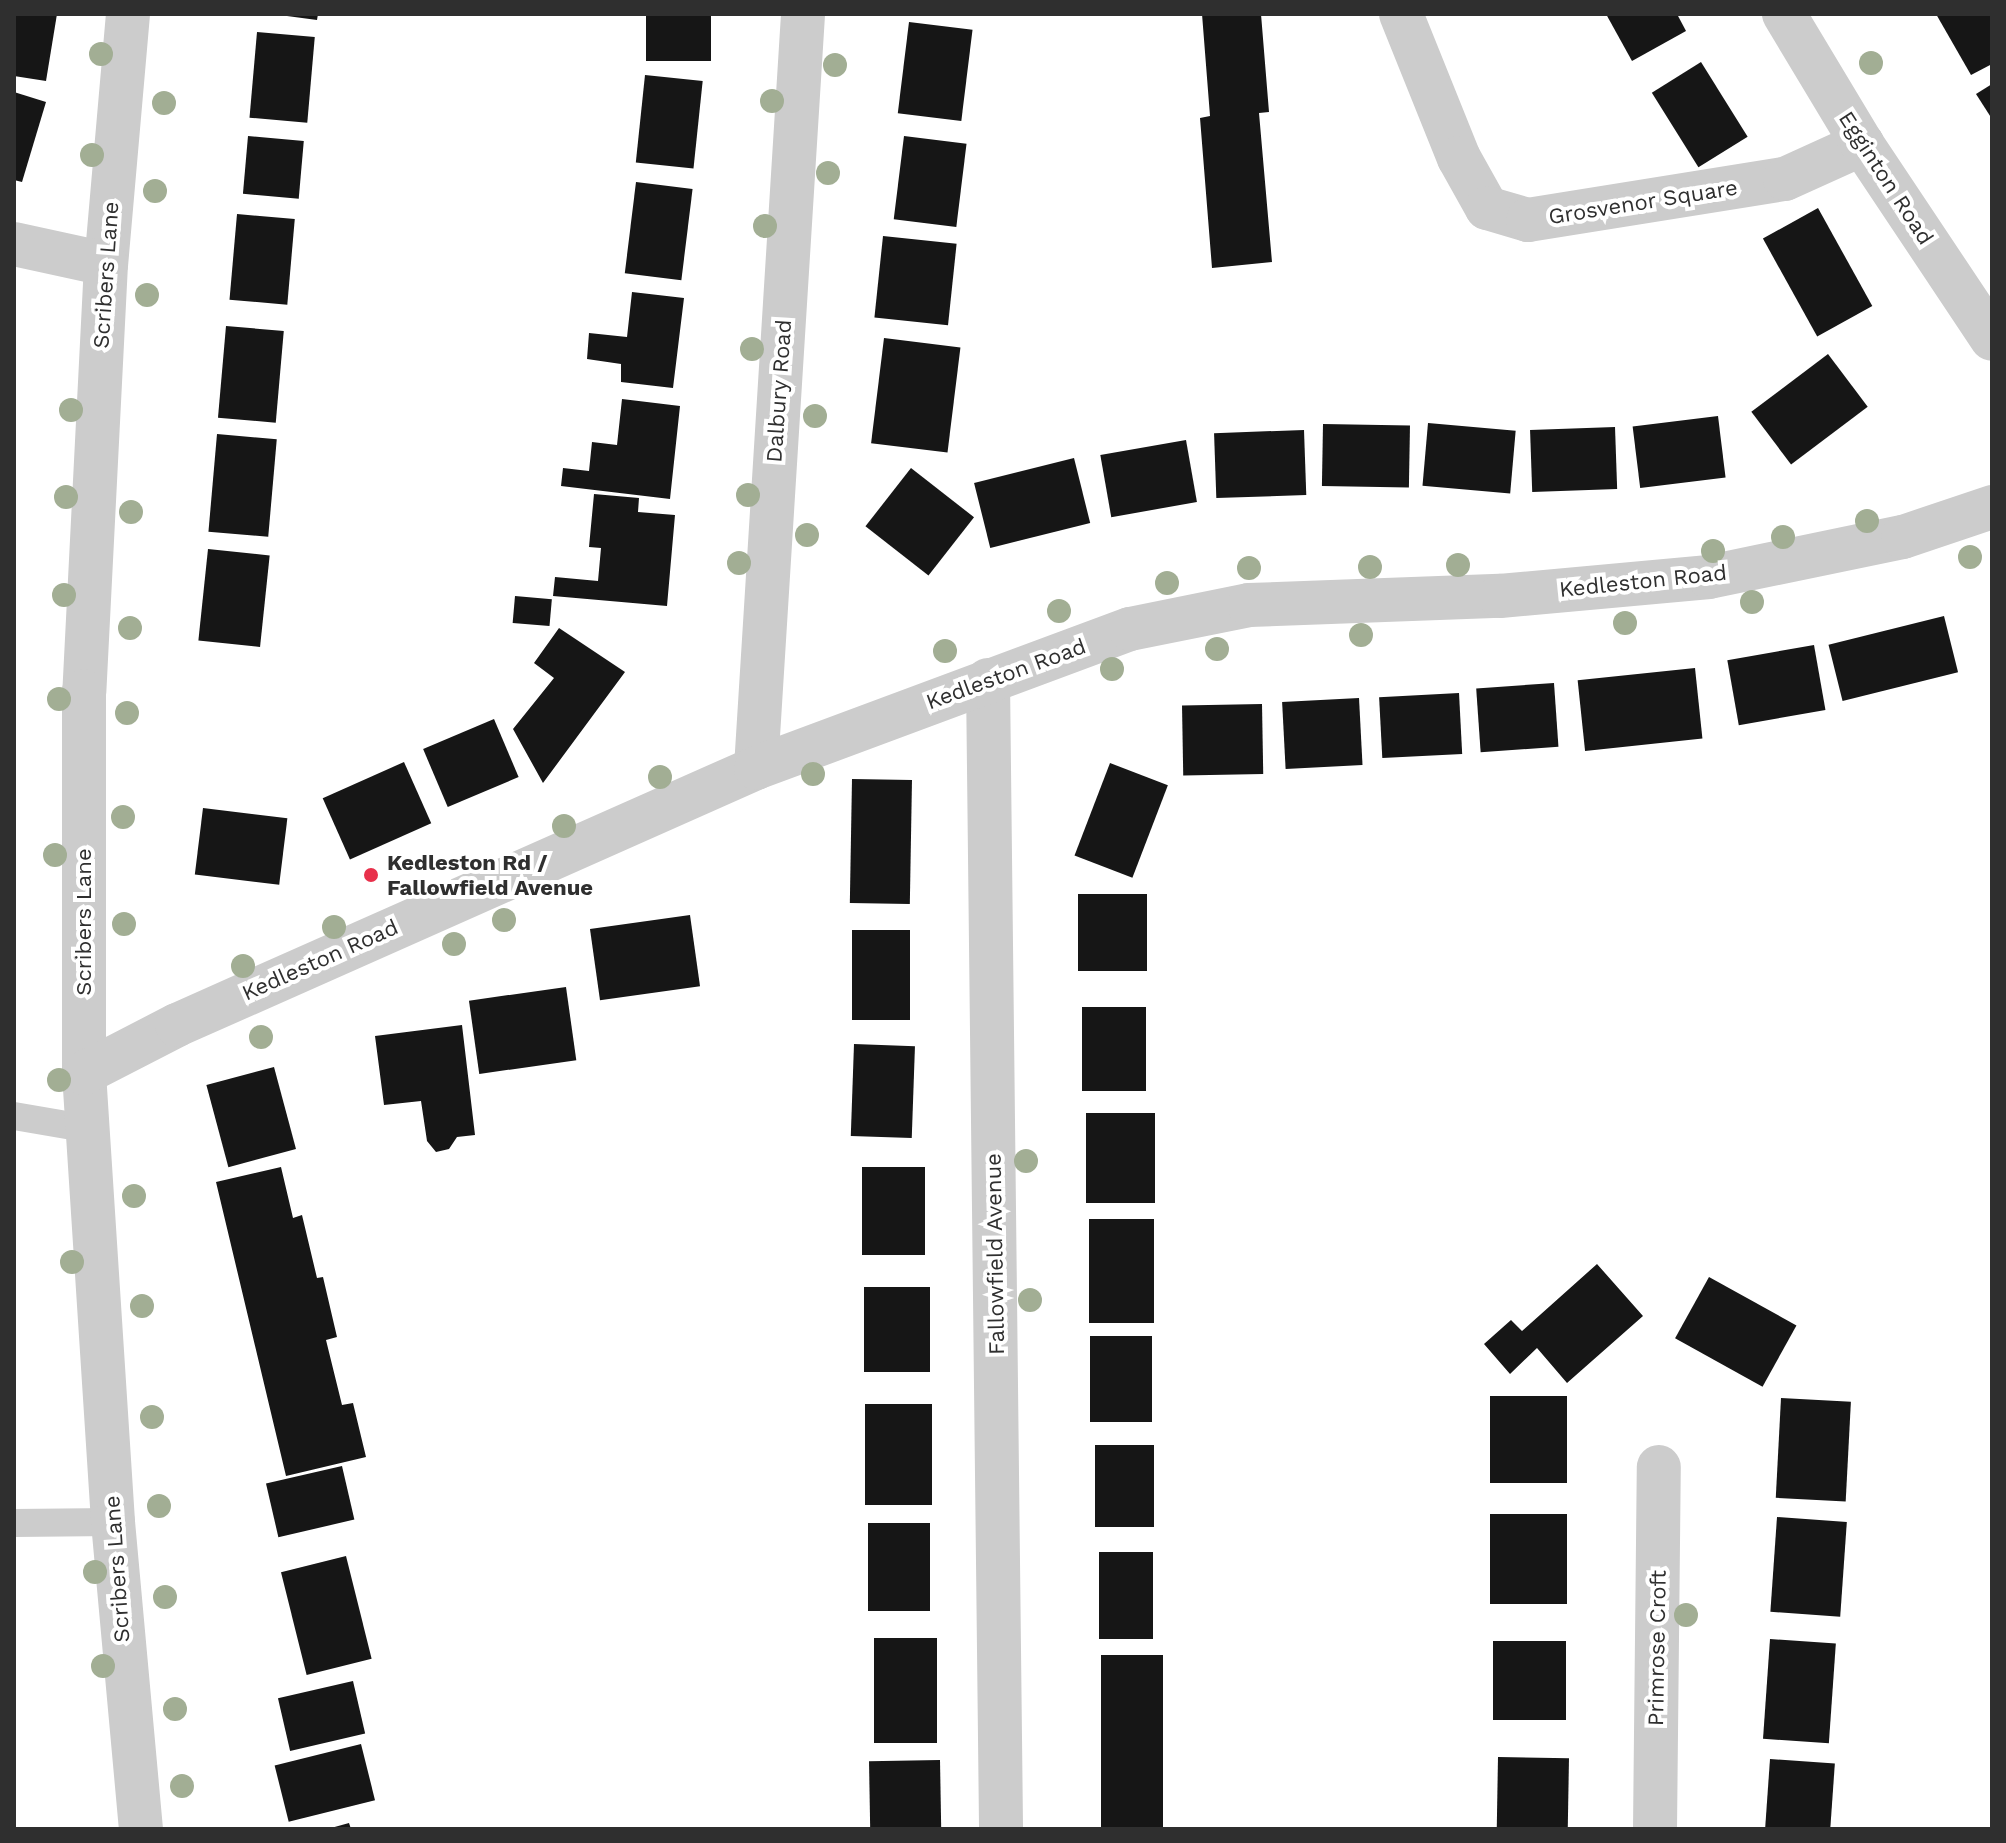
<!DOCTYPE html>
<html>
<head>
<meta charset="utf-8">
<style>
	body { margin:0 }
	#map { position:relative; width:2006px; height:1843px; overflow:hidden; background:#fff; font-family:"Work Sans",sans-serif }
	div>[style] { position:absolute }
	.building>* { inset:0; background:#161616; transform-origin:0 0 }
	.lane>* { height:28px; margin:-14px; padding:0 14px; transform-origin:14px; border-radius:14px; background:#ccc }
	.street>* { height:44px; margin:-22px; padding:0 22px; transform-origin:22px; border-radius:22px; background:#ccc }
	.trees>* { width:24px; height:24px; margin:-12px; border-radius:50%; background:#a2ae94 }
	.dots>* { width:22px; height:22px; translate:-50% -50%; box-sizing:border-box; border:4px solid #fff; border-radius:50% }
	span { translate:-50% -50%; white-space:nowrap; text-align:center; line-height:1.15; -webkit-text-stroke:8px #fff; paint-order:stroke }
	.street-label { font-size:22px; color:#2f2f2f }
	.poi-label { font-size:22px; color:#2f2f2f; font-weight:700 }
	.left { translate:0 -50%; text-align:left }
	.frame { position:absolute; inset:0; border:16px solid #2f2f2f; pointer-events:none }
</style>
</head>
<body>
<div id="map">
	<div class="building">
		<i style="clip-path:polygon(14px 14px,57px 14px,46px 81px,14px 76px)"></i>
		<i style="clip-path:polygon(272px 14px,318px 14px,317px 20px)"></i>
		<i style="left:646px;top:14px;width:65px;height:47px"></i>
		<i style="clip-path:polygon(1202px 14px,1261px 14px,1269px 112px,1259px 113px,1272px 262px,1212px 268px,1200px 118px,1210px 116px)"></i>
		<i style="clip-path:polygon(1606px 14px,1677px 14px,1686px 31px,1632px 61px)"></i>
		<i style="clip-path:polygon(1936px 14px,1992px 14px,1992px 64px,1971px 75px)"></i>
		<i style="left:909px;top:22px;width:64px;height:92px;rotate:7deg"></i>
		<i style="left:257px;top:32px;width:58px;height:86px;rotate:5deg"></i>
		<i style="left:1701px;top:62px;width:88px;height:58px;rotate:58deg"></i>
		<i style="left:645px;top:75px;width:58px;height:88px;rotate:6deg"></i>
		<i style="clip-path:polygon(1992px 84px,1992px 119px,1976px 94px)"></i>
		<i style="clip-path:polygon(14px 92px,46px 102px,22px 182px,14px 180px)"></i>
		<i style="left:248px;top:136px;width:56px;height:58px;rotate:5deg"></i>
		<i style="left:904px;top:136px;width:63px;height:84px;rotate:7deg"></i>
		<i style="left:636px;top:182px;width:57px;height:92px;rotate:7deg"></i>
		<i style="left:1818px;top:208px;width:112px;height:63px;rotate:61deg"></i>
		<i style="left:237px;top:214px;width:58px;height:86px;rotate:5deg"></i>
		<i style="left:883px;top:236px;width:74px;height:82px;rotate:6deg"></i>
		<i style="clip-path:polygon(632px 292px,684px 298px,673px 388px,621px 382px,621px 364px,587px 359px,589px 333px,627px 337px)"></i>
		<i style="left:226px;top:326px;width:58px;height:92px;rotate:5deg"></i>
		<i style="left:884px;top:338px;width:77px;height:106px;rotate:7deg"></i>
		<i style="left:1828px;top:354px;width:66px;height:96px;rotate:53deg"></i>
		<i style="clip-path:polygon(622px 399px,680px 406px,670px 499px,561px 486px,563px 468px,589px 471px,592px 442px,617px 445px)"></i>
		<i style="left:1718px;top:416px;width:62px;height:86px;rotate:83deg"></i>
		<i style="left:1428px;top:423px;width:88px;height:63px;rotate:5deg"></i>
		<i style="left:1323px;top:424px;width:87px;height:62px;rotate:1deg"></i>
		<i style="left:1615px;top:427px;width:62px;height:85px;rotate:88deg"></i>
		<i style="left:1304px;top:430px;width:65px;height:90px;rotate:88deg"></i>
		<i style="left:217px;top:434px;width:60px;height:98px;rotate:5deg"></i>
		<i style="left:1186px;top:440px;width:63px;height:87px;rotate:80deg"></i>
		<i style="left:1074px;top:458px;width:67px;height:103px;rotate:76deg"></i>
		<i style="left:911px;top:468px;width:80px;height:74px;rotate:38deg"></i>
		<i style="clip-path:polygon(594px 494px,639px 498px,638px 512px,675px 515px,667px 606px,553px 596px,555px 577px,598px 581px,601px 548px,589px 547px)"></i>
		<i style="left:208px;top:549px;width:62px;height:92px;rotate:6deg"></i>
		<i style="left:515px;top:596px;width:37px;height:27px;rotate:5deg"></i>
		<i style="left:1944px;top:616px;width:58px;height:119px;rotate:76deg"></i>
		<i style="clip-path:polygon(559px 628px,625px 672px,543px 783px,513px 729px,554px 678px,534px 663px)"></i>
		<i style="left:1814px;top:645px;width:66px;height:88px;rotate:80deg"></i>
		<i style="left:1695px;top:668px;width:71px;height:118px;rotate:84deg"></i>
		<i style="left:1554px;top:683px;width:64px;height:78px;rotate:86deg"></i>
		<i style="left:1459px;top:693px;width:61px;height:80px;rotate:87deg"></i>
		<i style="left:1359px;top:698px;width:67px;height:77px;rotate:87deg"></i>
		<i style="left:1262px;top:704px;width:70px;height:80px;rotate:89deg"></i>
		<i style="left:494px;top:719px;width:63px;height:77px;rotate:67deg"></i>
		<i style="left:404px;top:762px;width:67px;height:89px;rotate:66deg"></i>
		<i style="left:1110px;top:763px;width:62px;height:99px;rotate:21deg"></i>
		<i style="left:852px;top:779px;width:60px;height:124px;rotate:1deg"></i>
		<i style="left:203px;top:808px;width:85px;height:67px;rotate:7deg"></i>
		<i style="left:1078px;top:894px;width:69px;height:77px"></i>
		<i style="left:690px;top:915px;width:72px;height:101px;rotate:82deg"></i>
		<i style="left:852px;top:930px;width:58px;height:90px"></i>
		<i style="left:566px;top:987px;width:74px;height:98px;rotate:82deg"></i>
		<i style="left:1082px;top:1007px;width:64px;height:84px"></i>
		<i style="clip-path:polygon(462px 1025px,475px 1135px,457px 1137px,449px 1149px,436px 1152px,427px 1141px,421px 1101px,384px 1105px,375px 1036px)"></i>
		<i style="left:854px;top:1044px;width:61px;height:92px;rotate:2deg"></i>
		<i style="left:274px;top:1067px;width:85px;height:70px;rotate:75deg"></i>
		<i style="left:1086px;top:1113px;width:69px;height:90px"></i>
		<i style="clip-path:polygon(281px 1167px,293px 1218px,302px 1215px,317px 1278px,323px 1277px,337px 1337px,326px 1340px,342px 1405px,353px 1403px,366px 1457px,286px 1476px,216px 1182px)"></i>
		<i style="left:862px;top:1167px;width:63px;height:88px"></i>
		<i style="left:1089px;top:1219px;width:65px;height:104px"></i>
		<i style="clip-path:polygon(1597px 1264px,1643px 1316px,1567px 1383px,1537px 1348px,1510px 1374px,1484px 1344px,1511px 1320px,1522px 1331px)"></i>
		<i style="left:1709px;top:1277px;width:100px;height:70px;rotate:29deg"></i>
		<i style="left:930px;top:1287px;width:85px;height:66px;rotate:90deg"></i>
		<i style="left:1090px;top:1336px;width:62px;height:86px"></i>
		<i style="left:1490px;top:1396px;width:77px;height:87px"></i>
		<i style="left:1781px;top:1398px;width:70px;height:100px;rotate:3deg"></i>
		<i style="left:865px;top:1404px;width:67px;height:101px"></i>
		<i style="left:1095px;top:1445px;width:59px;height:82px"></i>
		<i style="left:342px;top:1466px;width:55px;height:78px;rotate:77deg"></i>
		<i style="left:1490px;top:1514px;width:77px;height:90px"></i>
		<i style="left:1777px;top:1517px;width:70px;height:95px;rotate:4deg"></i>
		<i style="left:868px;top:1523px;width:62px;height:88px"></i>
		<i style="left:1099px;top:1552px;width:54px;height:87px"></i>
		<i style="left:346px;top:1556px;width:106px;height:67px;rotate:76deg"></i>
		<i style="left:874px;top:1638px;width:63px;height:105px"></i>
		<i style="left:1770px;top:1639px;width:66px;height:100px;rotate:4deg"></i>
		<i style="left:1493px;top:1641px;width:73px;height:79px"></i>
		<i style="left:1101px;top:1655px;width:62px;height:174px"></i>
		<i style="left:353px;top:1681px;width:54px;height:77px;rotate:77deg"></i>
		<i style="left:361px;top:1744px;width:58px;height:89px;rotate:76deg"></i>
		<i style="left:1498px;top:1757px;width:71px;height:72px;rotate:1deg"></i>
		<i style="left:1770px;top:1759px;width:65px;height:70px;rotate:4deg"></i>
		<i style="left:940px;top:1760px;width:69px;height:71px;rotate:89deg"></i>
		<i style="clip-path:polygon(349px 1823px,351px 1829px,331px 1829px,331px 1828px)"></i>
	</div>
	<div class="lane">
		<i style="left:14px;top:1116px;width:71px;rotate:9.7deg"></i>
		<i style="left:14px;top:1523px;width:99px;rotate:-0.6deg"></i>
	</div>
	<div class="street">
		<i style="left:128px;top:14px;width:251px;rotate:95deg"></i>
		<i style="left:106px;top:264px;width:428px;rotate:92.9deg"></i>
		<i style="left:84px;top:691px;width:382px;rotate:90deg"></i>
		<i style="left:84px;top:1073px;width:450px;rotate:86.3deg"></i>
		<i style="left:113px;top:1522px;width:308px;rotate:84.8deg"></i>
		<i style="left:1401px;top:14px;width:155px;rotate:68.1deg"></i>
		<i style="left:1459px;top:158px;width:57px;rotate:60.8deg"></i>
		<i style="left:1487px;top:208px;width:43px;rotate:16.3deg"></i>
		<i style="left:1528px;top:220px;width:260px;rotate:-9.1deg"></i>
		<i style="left:1785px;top:179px;width:85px;rotate:-24.4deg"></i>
		<i style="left:1784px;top:14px;width:152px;rotate:59deg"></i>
		<i style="left:1862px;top:144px;width:234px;rotate:56.3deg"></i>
		<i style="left:14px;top:244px;width:94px;rotate:12.3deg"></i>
		<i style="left:988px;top:680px;width:1149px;rotate:89.35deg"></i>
		<i style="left:756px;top:768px;width:755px;rotate:-86.43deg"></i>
		<i style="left:84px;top:1073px;width:105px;rotate:-27.3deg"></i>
		<i style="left:177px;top:1025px;width:633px;rotate:-23.93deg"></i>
		<i style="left:756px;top:768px;width:399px;rotate:-20.4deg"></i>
		<i style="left:1130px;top:629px;width:121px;rotate:-11.4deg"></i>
		<i style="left:1249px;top:605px;width:251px;rotate:-2.1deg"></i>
		<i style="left:1500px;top:596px;width:210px;rotate:-5.2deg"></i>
		<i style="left:1709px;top:577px;width:198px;rotate:-11.7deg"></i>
		<i style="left:1903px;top:537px;width:94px;rotate:-18.6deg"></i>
		<i style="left:1655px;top:1829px;width:362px;rotate:-89.4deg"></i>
	</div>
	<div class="trees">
		<i style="left:101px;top:54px"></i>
		<i style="left:1871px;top:63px"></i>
		<i style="left:835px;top:65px"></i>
		<i style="left:772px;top:101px"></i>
		<i style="left:164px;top:103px"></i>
		<i style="left:92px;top:155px"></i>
		<i style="left:828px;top:173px"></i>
		<i style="left:155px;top:191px"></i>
		<i style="left:765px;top:226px"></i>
		<i style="left:147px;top:295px"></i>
		<i style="left:752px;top:349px"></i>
		<i style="left:71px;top:410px"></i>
		<i style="left:815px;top:416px"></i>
		<i style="left:748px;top:495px"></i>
		<i style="left:66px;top:497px"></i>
		<i style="left:131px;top:512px"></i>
		<i style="left:1867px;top:521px"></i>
		<i style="left:807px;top:535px"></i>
		<i style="left:1783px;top:537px"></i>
		<i style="left:1713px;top:551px"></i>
		<i style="left:1970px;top:557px"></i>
		<i style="left:739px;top:563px"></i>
		<i style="left:1458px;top:565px"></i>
		<i style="left:1370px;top:567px"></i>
		<i style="left:1249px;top:568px"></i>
		<i style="left:1167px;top:583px"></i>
		<i style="left:64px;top:595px"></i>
		<i style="left:1752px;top:602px"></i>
		<i style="left:1059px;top:611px"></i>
		<i style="left:1625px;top:623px"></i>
		<i style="left:130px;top:628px"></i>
		<i style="left:1361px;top:635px"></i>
		<i style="left:1217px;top:649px"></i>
		<i style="left:945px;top:651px"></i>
		<i style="left:1112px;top:669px"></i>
		<i style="left:59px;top:699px"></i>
		<i style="left:127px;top:713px"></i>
		<i style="left:813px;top:774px"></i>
		<i style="left:660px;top:777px"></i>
		<i style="left:123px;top:817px"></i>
		<i style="left:564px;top:826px"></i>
		<i style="left:55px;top:855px"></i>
		<i style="left:504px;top:920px"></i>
		<i style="left:124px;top:924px"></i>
		<i style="left:334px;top:927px"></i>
		<i style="left:454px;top:944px"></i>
		<i style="left:243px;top:966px"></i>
		<i style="left:261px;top:1037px"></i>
		<i style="left:59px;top:1080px"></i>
		<i style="left:1026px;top:1161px"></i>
		<i style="left:134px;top:1196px"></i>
		<i style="left:72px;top:1262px"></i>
		<i style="left:1030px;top:1300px"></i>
		<i style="left:142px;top:1306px"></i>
		<i style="left:152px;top:1417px"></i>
		<i style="left:159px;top:1506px"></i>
		<i style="left:95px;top:1572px"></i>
		<i style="left:165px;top:1597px"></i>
		<i style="left:1686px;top:1615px"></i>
		<i style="left:103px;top:1666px"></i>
		<i style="left:175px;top:1709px"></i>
		<i style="left:182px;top:1786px"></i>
	</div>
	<div class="dots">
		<i style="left:371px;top:875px;background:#e8304b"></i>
	</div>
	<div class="street-label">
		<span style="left:1886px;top:178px;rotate:57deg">Egginton Road</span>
		<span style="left:1643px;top:202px;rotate:-9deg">Grosvenor Square</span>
		<span style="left:106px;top:275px;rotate:-86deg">Scribers Lane</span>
		<span style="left:779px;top:391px;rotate:-86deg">Dalbury Road</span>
		<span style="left:1643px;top:581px;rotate:-6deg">Kedleston Road</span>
		<span style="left:1006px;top:674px;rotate:-20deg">Kedleston Road</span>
		<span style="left:84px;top:922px;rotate:-90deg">Scribers Lane</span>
		<span style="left:320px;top:960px;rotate:-24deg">Kedleston Road</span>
		<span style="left:995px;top:1254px;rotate:-91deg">Fallowfield Avenue</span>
		<span style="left:117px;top:1569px;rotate:-94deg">Scribers Lane</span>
		<span style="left:1657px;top:1648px;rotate:-89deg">Primrose Croft</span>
	</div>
	<div class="poi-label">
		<span class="left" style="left:387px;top:875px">Kedleston Rd /<br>Fallowfield Avenue</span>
	</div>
	<div class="frame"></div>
</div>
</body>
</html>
